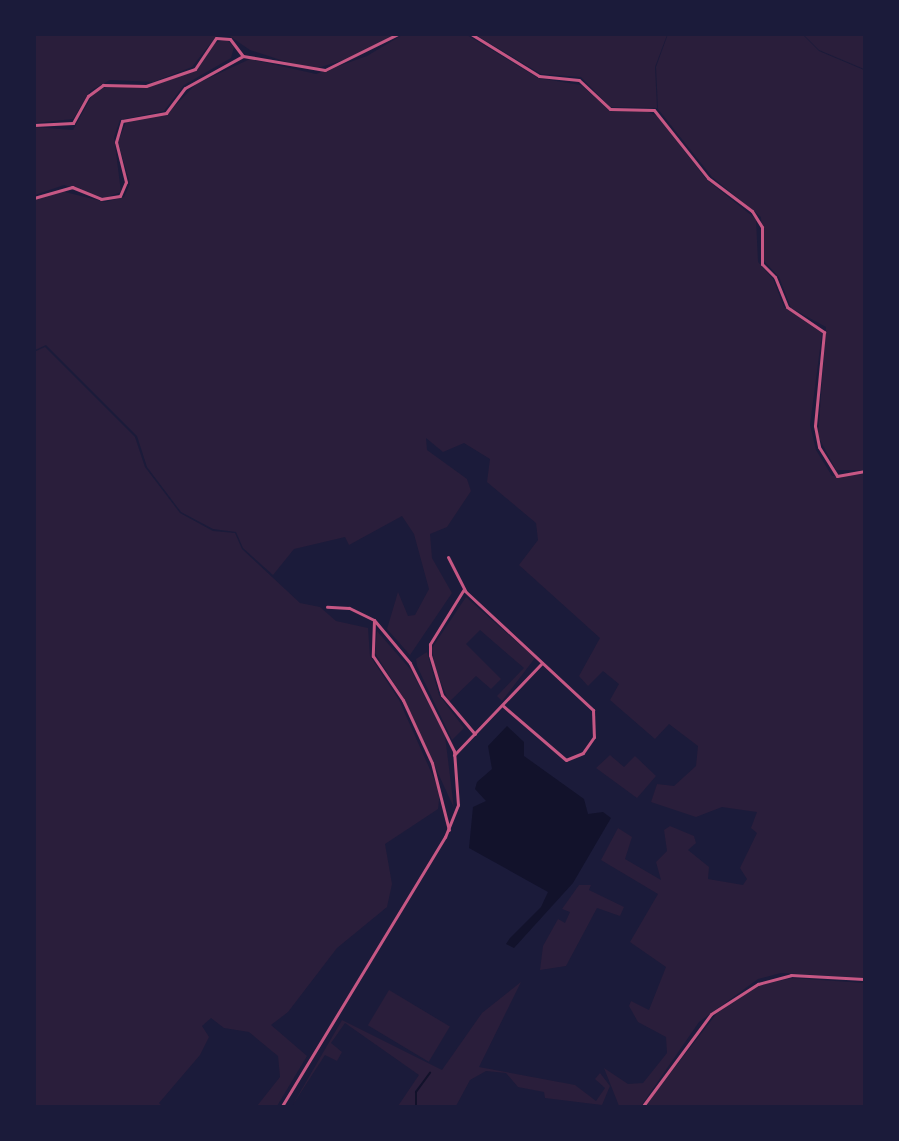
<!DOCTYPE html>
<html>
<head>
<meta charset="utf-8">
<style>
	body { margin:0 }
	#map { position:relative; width:899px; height:1141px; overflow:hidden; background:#1b1b3a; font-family:"Titillium Web",sans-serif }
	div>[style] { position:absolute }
	.green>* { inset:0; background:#2a1e3b; transform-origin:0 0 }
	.water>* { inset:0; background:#12122b }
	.stream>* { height:2px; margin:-1px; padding:0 1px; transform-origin:1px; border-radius:1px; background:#12122b }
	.minor>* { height:3px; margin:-1.5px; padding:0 1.5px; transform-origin:1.5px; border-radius:1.5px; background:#c65784 }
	span { translate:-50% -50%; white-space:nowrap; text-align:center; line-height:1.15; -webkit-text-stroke:6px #1b1b3a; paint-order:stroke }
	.frame { position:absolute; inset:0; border:36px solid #1b1b3a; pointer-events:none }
</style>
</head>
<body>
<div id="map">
	<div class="green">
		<i style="clip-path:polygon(668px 34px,803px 35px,819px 51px,864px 70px,864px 470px,836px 470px,818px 436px,826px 327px,791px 308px,779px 277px,763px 260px,761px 217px,712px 177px,658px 109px,656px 67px)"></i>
		<i style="clip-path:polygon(35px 35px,217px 35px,192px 67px,153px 82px,110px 80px,90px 91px,73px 119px,35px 123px)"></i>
		<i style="clip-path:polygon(228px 35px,394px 35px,357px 56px,311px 70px,250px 50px)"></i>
		<i style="clip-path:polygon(402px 35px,467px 35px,538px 78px,581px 85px,610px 111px,646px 111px,657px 116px,707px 180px,756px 219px,758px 262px,773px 279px,784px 307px,822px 333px,810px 425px,816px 450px,832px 476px,864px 474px,864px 978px,781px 973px,758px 979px,699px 1022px,641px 1106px,619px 1106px,604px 1068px,628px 1084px,643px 1083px,667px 1053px,666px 1037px,638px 1022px,629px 1006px,631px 1001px,649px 1010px,666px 967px,630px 942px,658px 894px,601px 860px,618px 828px,632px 837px,625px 859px,661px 880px,656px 862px,667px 851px,664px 830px,670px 826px,694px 836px,696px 843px,688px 850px,709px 867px,708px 879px,743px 885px,747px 879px,740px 868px,757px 833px,751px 828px,757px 812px,722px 807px,696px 817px,651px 802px,657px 784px,674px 786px,696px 766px,698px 746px,669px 724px,655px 739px,610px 700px,619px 684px,603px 671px,588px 686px,579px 676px,600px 638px,519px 565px,538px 540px,536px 523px,487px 482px,490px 459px,464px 443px,443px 452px,426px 438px,427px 450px,467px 479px,471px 491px,447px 527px,430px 534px,432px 558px,452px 593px,410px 655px,387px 629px,398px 592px,408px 616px,415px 615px,429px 589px,414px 534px,402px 516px,349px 545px,345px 537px,294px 549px,273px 575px,243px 548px,236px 532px,213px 529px,181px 512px,147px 467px,137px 436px,46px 345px,35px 350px,35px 200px,61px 191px,105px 202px,124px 197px,130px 184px,118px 142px,126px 122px,168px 113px,196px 84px,250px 59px,316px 74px,367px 56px)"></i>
		<i style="clip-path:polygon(476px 35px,667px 35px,655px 67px,657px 108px,610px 107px,581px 77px,541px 74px)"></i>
		<i style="clip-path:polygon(804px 35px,864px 35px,864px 69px,819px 50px)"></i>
		<i style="clip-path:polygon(226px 39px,234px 47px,231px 58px,184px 85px,164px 111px,120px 120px,114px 137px,121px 192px,105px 198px,64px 185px,35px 195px,35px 127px,73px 130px,94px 92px,109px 86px,145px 88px,195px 71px,215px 43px)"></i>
		<i style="clip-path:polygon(45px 347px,135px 437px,145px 467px,180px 513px,213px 531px,235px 533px,242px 549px,300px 603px,320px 607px,336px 621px,368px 628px,370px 656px,399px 700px,440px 792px,438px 809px,385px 844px,392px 884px,387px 907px,337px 948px,288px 1012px,271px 1025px,307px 1056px,277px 1106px,257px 1106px,280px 1077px,278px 1056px,249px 1032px,224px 1028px,211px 1018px,202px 1026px,209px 1037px,200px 1055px,159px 1103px,162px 1106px,35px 1106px,34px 352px)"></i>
		<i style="clip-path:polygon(466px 597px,535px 658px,502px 701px,497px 696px,524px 668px,480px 630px,466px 644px,501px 679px,491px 689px,476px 676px,449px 702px,435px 668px,432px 648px)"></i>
		<i style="clip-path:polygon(377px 631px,411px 670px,445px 736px,454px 808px,404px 699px,375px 653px)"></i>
		<i style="clip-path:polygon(427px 652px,439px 695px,464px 728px,452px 740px,417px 666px,416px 659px)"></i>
		<i style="clip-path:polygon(610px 755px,624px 767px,635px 756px,656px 776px,637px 798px,596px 768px)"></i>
		<i style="clip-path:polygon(579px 885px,591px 885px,589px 890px,624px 907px,620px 916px,597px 908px,566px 966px,540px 970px,543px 946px,558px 919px,565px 923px,570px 912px,562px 909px)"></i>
		<i style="clip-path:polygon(793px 978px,864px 983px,864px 1106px,645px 1106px,717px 1013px,760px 985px)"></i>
		<i style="clip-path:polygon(521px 982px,479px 1067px,575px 1085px,596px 1101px,605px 1088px,595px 1079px,600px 1073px,610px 1086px,602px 1105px,545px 1098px,544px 1092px,518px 1087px,506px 1073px,486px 1071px,470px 1080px,456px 1106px,417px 1106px,417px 1092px,430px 1073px,415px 1091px,415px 1106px,398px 1106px,419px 1075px,345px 1023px,331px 1043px,342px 1052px,337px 1061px,325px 1055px,292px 1106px,342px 1020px,442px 1070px,482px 1013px)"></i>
		<i style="left:389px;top:990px;width:71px;height:41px;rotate:31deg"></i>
	</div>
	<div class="water">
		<i style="clip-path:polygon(507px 726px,524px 742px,524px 756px,584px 799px,588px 814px,603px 812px,611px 818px,573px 883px,514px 948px,506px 944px,510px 938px,541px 907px,548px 892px,469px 848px,473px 807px,486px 801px,475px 789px,477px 782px,492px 769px,488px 746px)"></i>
	</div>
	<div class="stream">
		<i style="left:416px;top:1106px;width:14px;rotate:-90deg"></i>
		<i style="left:416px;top:1092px;width:24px;rotate:-54deg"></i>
	</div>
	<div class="minor">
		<i style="left:471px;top:34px;width:80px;rotate:31.7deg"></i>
		<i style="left:539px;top:76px;width:40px;rotate:5.7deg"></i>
		<i style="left:579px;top:80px;width:42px;rotate:43.1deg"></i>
		<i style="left:610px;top:109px;width:44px;rotate:1.3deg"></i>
		<i style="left:654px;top:110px;width:87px;rotate:51.5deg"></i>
		<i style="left:708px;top:178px;width:55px;rotate:36.9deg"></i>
		<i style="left:752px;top:211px;width:19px;rotate:58deg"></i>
		<i style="left:762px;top:227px;width:37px;rotate:90deg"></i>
		<i style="left:762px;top:264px;width:18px;rotate:45deg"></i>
		<i style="left:775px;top:277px;width:32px;rotate:68deg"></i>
		<i style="left:787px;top:307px;width:45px;rotate:34deg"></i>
		<i style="left:824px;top:332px;width:94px;rotate:95.5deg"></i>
		<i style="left:815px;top:426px;width:21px;rotate:79deg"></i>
		<i style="left:819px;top:447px;width:34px;rotate:58deg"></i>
		<i style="left:837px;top:476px;width:27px;rotate:-10deg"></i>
		<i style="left:34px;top:125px;width:39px;rotate:-3deg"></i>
		<i style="left:73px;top:123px;width:31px;rotate:-61deg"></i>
		<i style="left:88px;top:96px;width:19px;rotate:-36deg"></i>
		<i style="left:103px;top:85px;width:43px;rotate:1.3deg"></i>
		<i style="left:146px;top:86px;width:52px;rotate:-19.1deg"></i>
		<i style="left:195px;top:69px;width:37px;rotate:-56deg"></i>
		<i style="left:216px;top:38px;width:14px;rotate:4deg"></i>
		<i style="left:230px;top:39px;width:21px;rotate:53deg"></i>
		<i style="left:34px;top:198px;width:40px;rotate:-16deg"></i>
		<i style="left:72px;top:187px;width:31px;rotate:22deg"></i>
		<i style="left:101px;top:199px;width:19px;rotate:-9deg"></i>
		<i style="left:120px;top:196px;width:15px;rotate:-67deg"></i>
		<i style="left:126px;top:182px;width:41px;rotate:-104deg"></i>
		<i style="left:116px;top:142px;width:22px;rotate:-74deg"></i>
		<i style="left:122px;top:121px;width:45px;rotate:-10.3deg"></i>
		<i style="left:166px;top:113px;width:31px;rotate:-53deg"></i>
		<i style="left:185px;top:88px;width:66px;rotate:-28.9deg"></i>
		<i style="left:243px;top:56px;width:83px;rotate:9.7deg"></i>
		<i style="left:325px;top:70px;width:81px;rotate:-26.3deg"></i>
		<i style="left:448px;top:557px;width:38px;rotate:63deg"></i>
		<i style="left:465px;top:591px;width:175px;rotate:42.9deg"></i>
		<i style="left:593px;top:710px;width:27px;rotate:88deg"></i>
		<i style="left:594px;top:737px;width:19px;rotate:125deg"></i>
		<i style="left:583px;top:753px;width:18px;rotate:158deg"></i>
		<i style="left:566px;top:760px;width:84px;rotate:-139.3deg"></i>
		<i style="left:464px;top:589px;width:65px;rotate:121.7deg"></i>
		<i style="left:430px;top:644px;width:11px;rotate:90deg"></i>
		<i style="left:430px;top:655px;width:42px;rotate:73.3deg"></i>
		<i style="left:442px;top:695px;width:51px;rotate:49.8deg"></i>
		<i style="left:374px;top:620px;width:36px;rotate:92deg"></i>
		<i style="left:373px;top:656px;width:53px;rotate:55.7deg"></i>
		<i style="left:403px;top:700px;width:69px;rotate:65.3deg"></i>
		<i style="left:432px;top:763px;width:69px;rotate:75.8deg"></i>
		<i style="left:454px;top:755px;width:127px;rotate:-46.3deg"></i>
		<i style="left:282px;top:1106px;width:315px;rotate:-58.8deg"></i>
		<i style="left:445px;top:837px;width:35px;rotate:-68deg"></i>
		<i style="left:458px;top:805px;width:54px;rotate:-94.2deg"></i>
		<i style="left:454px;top:751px;width:98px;rotate:-116.6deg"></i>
		<i style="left:410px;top:663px;width:56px;rotate:-129.9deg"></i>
		<i style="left:374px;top:620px;width:28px;rotate:-154deg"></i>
		<i style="left:349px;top:608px;width:22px;rotate:-177deg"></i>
		<i style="left:643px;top:1106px;width:114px;rotate:-53.5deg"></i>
		<i style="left:711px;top:1014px;width:56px;rotate:-32.6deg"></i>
		<i style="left:758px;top:984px;width:34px;rotate:-15deg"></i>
		<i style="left:791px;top:975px;width:73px;rotate:3.1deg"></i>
	</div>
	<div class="frame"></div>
</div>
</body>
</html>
